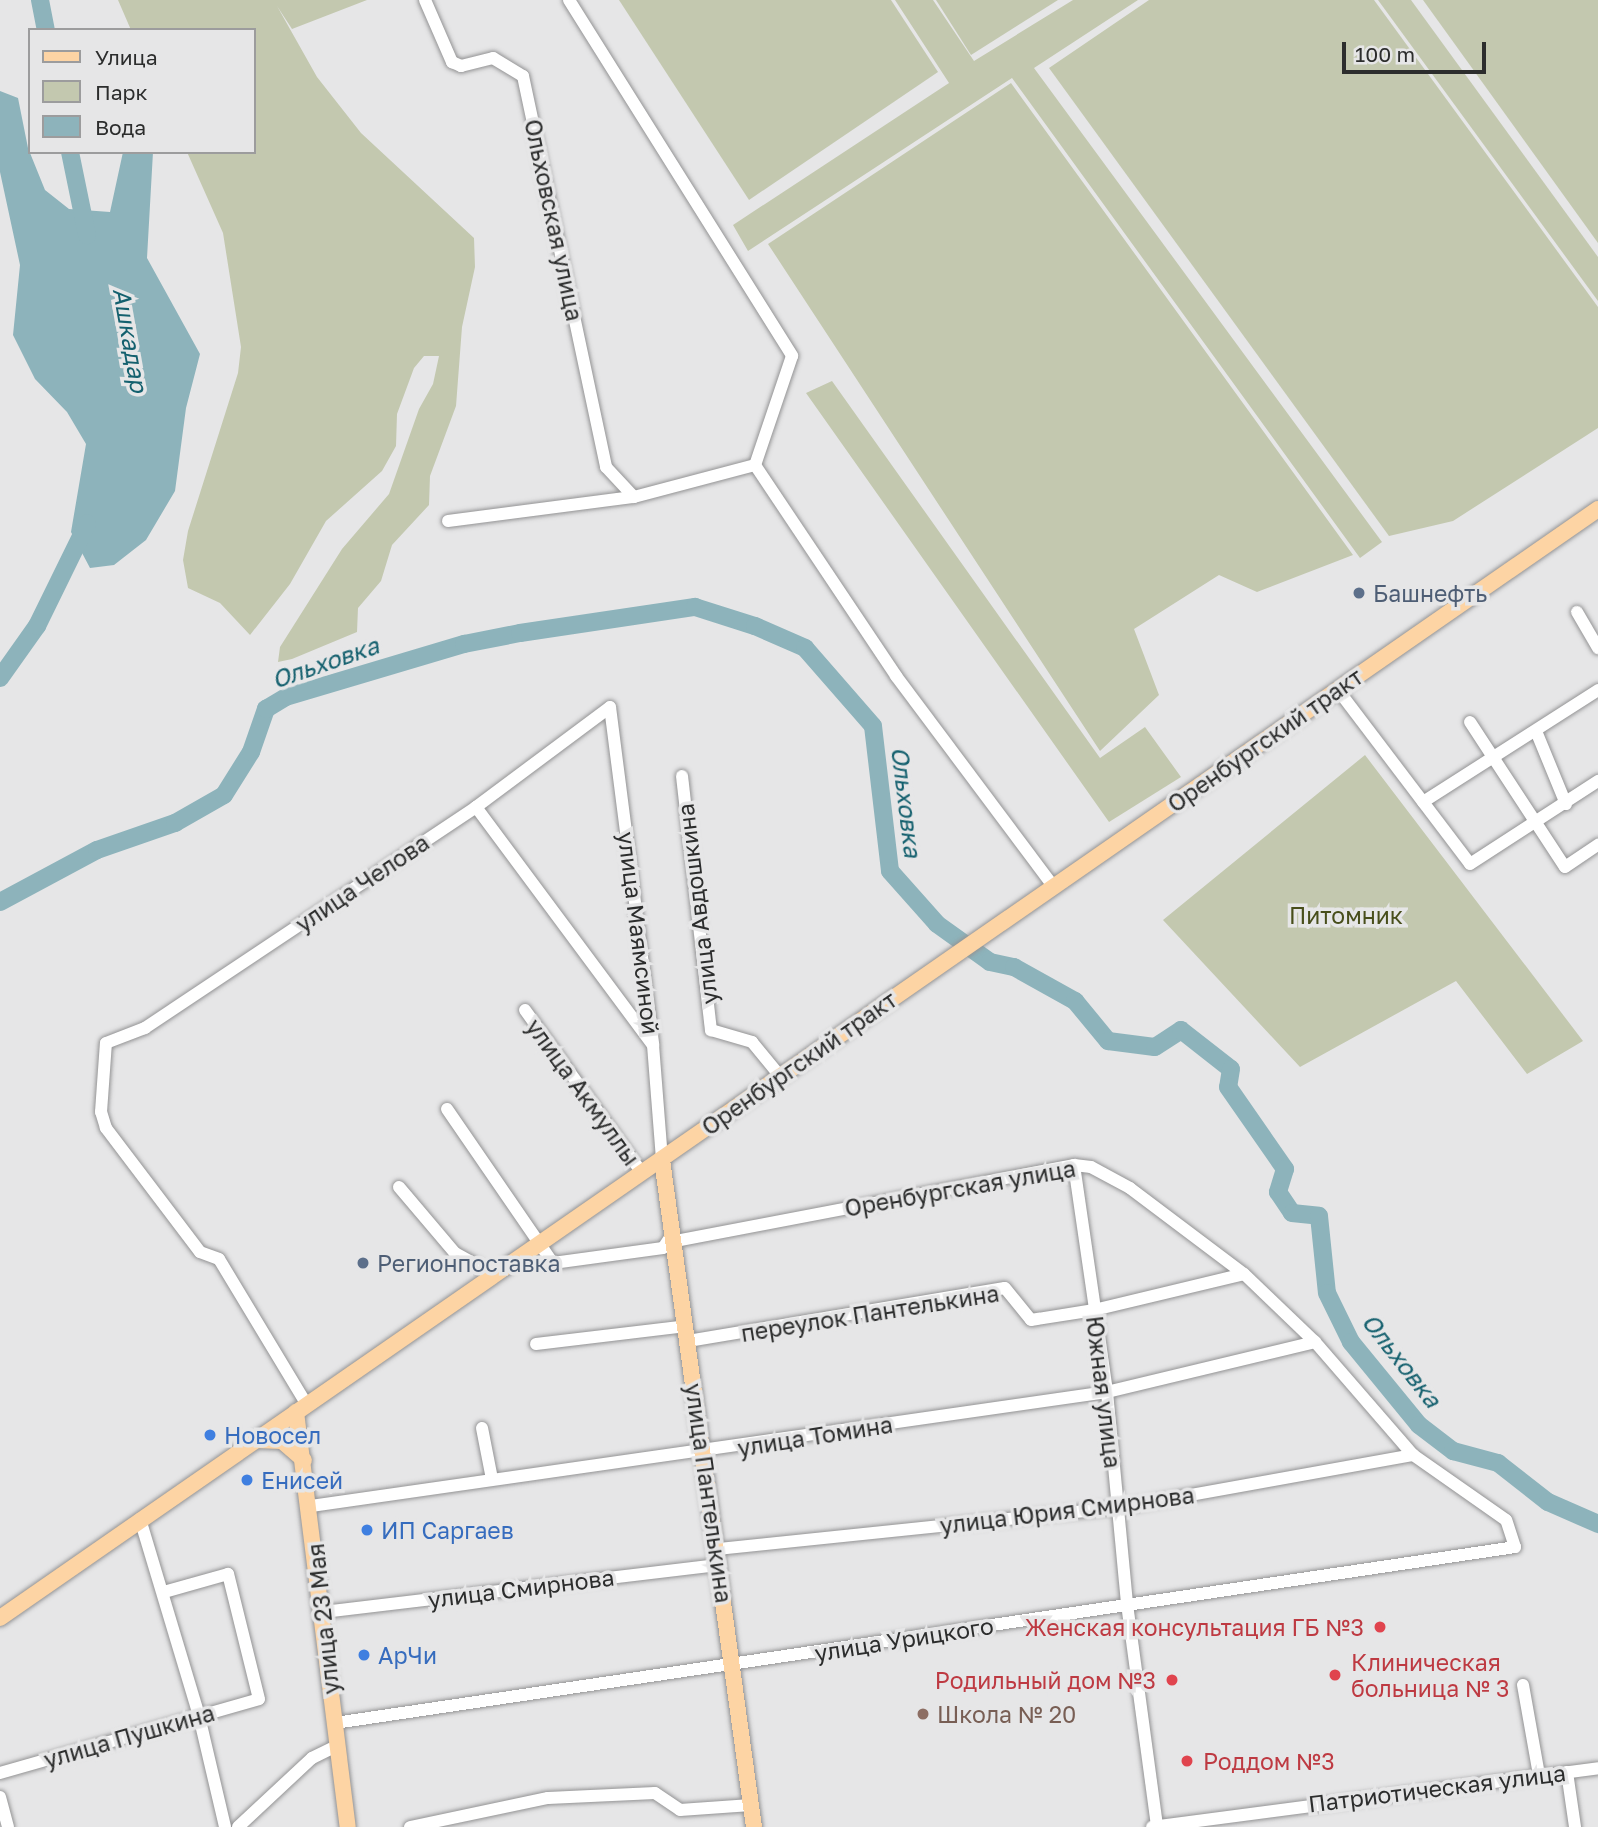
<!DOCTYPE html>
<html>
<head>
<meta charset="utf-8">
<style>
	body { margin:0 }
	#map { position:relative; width:1598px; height:1827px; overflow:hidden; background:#e6e6e7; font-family:"Golos Text",sans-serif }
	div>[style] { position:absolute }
	.green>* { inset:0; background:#c3c8af }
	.water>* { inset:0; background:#8db3bb }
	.river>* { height:18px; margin:-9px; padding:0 9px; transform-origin:9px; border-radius:9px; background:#8db3bb }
	.roads { filter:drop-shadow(0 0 2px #939394) drop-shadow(0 0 2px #939394) }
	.minor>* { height:12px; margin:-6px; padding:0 6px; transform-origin:6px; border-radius:6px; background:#fff }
	.major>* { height:16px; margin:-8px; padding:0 8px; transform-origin:8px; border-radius:8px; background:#fdd4a4 }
	.dots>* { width:19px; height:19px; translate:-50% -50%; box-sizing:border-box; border:4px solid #e6e6e7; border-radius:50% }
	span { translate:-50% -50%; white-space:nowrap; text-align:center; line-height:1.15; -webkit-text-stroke:7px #e6e6e7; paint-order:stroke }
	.street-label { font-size:23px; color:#2c2d2d }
	.service-label { font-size:23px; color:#4e5e75 }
	.left { translate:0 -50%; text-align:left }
	.park-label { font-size:23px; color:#484e1b }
	.shop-label { font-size:23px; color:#366cbe }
	.health-label { font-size:23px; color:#be3a42 }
	.right { translate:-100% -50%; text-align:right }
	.education-label { font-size:23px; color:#785e54 }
	.water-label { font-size:24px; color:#14606e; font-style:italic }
	.legend { position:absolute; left:28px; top:28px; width:228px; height:126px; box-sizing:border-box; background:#e6e6e7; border:2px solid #9c9c9d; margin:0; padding:9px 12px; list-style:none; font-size:21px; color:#2c2d2d }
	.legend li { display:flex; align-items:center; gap:14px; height:35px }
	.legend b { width:35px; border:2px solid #9c9c9d }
	.scale { position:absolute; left:1342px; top:42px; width:144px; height:32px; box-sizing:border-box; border:4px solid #2c2d2d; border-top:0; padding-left:9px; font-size:21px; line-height:24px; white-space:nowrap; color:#2c2d2d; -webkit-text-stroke:5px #e6e6e7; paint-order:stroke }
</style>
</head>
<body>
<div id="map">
	<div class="green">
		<i style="clip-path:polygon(118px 0,367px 0,292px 29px,277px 6px,317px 77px,361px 133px,474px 238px,475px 267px,462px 327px,456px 406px,430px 476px,429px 505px,392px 545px,381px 581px,358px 608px,357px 632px,292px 659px,278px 662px,280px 647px,342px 549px,389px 494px,419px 409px,433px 384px,439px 356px,424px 356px,414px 368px,397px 414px,396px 446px,382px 471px,326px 521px,290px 584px,250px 635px,220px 603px,188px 588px,183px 560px,188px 531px,238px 373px,241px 347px,223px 233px,187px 152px,254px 152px,254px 30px,131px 30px)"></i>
		<i style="clip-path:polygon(619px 0,891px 0,938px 72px,749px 200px)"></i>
		<i style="clip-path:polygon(895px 0,933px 0,974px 61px,1073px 0,1138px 0,1034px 68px,1382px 542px,1360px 558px,1012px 78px,748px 251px,733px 225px,949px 83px)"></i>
		<i style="clip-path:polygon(936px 0,1058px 0,971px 55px)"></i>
		<i style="clip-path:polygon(1149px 0,1374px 0,1598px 307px,1598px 428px,1453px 521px,1389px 536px,1049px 68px)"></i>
		<i style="clip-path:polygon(1378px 0,1411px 0,1598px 257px,1598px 301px)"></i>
		<i style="clip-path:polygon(1423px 0,1598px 0,1598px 243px)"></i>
		<i style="clip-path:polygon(1011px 83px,1353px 555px,1257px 592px,1219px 575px,1134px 629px,1159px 695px,1100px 751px,768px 244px)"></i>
		<i style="clip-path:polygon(832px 381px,1100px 758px,1145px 727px,1181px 777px,1109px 822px,806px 393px)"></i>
		<i style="clip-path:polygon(1365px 755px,1583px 1041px,1527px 1074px,1456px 981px,1300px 1067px,1163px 920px)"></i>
	</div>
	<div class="water">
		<i style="clip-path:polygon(0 91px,18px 98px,28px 148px,45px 190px,69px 209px,110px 212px,123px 152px,153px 152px,147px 258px,200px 354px,186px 408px,175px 491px,146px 540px,114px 565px,90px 568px,71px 532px,86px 444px,67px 412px,35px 379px,13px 335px,20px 265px,0 172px)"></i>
	</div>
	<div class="river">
		<i style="left:40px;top:0;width:31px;rotate:79deg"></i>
		<i style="left:70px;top:152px;width:85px;rotate:78.4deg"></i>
		<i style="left:0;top:678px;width:64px;rotate:-54.6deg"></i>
		<i style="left:37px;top:626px;width:114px;rotate:-63.9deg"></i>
		<i style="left:0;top:902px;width:110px;rotate:-28.2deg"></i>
		<i style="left:97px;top:850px;width:83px;rotate:-19.1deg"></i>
		<i style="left:175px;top:823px;width:56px;rotate:-29.7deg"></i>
		<i style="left:224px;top:795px;width:51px;rotate:-57.9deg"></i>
		<i style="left:251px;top:752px;width:46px;rotate:-70.8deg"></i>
		<i style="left:266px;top:709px;width:23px;rotate:-31deg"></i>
		<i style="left:286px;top:697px;width:186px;rotate:-16.6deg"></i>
		<i style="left:464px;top:644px;width:57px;rotate:-11.1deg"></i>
		<i style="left:520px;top:633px;width:177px;rotate:-8.5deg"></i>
		<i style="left:695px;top:607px;width:63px;rotate:17.6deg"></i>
		<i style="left:755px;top:626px;width:55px;rotate:23.7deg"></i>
		<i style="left:805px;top:648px;width:103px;rotate:48.9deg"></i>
		<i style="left:873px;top:726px;width:146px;rotate:83.3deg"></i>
		<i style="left:890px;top:871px;width:71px;rotate:48.4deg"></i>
		<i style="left:937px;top:924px;width:65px;rotate:35.6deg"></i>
		<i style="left:990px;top:962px;width:25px;rotate:12deg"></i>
		<i style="left:1014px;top:967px;width:70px;rotate:29.1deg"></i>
		<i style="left:1075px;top:1001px;width:52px;rotate:50.5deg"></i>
		<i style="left:1108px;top:1041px;width:47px;rotate:7.3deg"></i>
		<i style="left:1155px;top:1047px;width:31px;rotate:-33deg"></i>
		<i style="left:1181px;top:1030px;width:63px;rotate:38deg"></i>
		<i style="left:1231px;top:1069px;width:18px;rotate:99deg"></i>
		<i style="left:1228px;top:1087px;width:100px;rotate:55.2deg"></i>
		<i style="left:1285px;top:1169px;width:24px;rotate:107deg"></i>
		<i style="left:1278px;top:1192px;width:25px;rotate:56deg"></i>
		<i style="left:1292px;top:1213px;width:27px;rotate:6deg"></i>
		<i style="left:1319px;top:1216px;width:77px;rotate:84.1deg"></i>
		<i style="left:1327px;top:1293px;width:55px;rotate:63.9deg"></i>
		<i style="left:1351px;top:1342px;width:107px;rotate:50.7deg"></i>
		<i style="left:1419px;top:1425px;width:43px;rotate:37.4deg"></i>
		<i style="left:1453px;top:1451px;width:47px;rotate:14.9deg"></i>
		<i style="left:1498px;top:1463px;width:63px;rotate:38deg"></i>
		<i style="left:1548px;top:1502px;width:55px;rotate:23.7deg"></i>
	</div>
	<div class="roads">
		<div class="minor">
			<i style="left:425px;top:0;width:68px;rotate:66.5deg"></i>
			<i style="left:452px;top:62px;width:10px;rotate:24deg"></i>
			<i style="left:461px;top:66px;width:33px;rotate:-14deg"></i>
			<i style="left:493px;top:58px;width:35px;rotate:31deg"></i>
			<i style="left:523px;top:76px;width:400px;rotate:78deg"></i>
			<i style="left:606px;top:467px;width:41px;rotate:47deg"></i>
			<i style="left:569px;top:0;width:420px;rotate:57.9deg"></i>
			<i style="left:792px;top:356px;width:115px;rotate:108.7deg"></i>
			<i style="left:755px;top:465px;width:254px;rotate:56.2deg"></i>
			<i style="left:896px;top:676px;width:262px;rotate:53.2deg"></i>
			<i style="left:448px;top:521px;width:188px;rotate:-7.4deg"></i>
			<i style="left:634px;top:497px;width:125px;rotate:-14.8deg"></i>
			<i style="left:1577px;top:612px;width:42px;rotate:59.7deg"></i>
			<i style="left:1338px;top:690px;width:218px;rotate:52.8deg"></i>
			<i style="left:1470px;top:864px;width:153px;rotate:-33deg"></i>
			<i style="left:1470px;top:722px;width:173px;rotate:56.8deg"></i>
			<i style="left:1565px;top:867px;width:40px;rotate:-34deg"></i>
			<i style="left:1536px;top:731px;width:79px;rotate:67.7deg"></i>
			<i style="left:682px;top:776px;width:256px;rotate:83.5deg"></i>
			<i style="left:711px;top:1030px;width:43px;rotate:16.3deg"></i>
			<i style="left:752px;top:1042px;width:44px;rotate:50.5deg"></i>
			<i style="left:1423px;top:802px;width:208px;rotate:-32.6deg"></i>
			<i style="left:476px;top:807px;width:297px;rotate:53.4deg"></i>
			<i style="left:525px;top:1010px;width:201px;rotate:54.3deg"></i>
			<i style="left:447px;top:1109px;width:187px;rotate:55.5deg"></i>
			<i style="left:553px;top:1263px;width:111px;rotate:-7.8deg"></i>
			<i style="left:663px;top:1248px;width:18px;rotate:-56deg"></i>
			<i style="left:1074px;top:1165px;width:229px;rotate:81.7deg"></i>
			<i style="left:1107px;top:1392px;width:213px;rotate:84.6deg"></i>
			<i style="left:1127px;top:1604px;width:225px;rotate:82.3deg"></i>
			<i style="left:399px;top:1187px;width:87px;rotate:49.7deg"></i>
			<i style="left:455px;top:1253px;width:43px;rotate:28.9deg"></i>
			<i style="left:688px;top:1341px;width:321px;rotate:-9.5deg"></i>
			<i style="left:1005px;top:1288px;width:41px;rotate:50.9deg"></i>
			<i style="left:1031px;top:1320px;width:64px;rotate:-9deg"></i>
			<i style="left:1094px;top:1310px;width:154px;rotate:-13.5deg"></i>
			<i style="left:536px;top:1344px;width:151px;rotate:-6.8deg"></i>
			<i style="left:307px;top:1405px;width:170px;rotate:-121.1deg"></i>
			<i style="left:219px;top:1259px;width:20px;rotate:-160deg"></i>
			<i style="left:200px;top:1252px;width:156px;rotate:-127.2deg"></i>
			<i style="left:106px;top:1128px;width:17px;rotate:-107deg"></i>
			<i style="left:101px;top:1112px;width:69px;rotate:-85.9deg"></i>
			<i style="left:106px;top:1043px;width:42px;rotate:-21deg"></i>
			<i style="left:145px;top:1028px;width:398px;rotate:-33.7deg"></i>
			<i style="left:476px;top:807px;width:167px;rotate:-36.7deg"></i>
			<i style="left:610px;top:707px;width:341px;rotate:82.7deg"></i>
			<i style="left:653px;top:1045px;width:115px;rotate:85.5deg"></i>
			<i style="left:482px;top:1428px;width:52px;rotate:78.9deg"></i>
			<i style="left:311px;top:1506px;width:804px;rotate:-8.15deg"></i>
			<i style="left:1107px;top:1392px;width:214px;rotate:-13.5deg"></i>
			<i style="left:140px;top:1519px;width:206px;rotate:73.3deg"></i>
			<i style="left:199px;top:1716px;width:114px;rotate:76.8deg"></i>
			<i style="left:718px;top:1549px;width:402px;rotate:-5.9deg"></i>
			<i style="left:1118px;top:1508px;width:300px;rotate:-10.2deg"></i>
			<i style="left:323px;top:1612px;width:400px;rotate:-6.8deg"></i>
			<i style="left:1523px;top:1685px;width:91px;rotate:79.9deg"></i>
			<i style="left:335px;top:1723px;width:1193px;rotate:-8.48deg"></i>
			<i style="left:1515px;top:1547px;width:28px;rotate:-108deg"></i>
			<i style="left:1506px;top:1520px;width:113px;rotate:-145deg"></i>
			<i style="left:1413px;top:1455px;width:150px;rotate:-130.9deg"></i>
			<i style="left:1315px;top:1342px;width:98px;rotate:-136.2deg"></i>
			<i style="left:1244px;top:1274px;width:143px;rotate:-143deg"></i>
			<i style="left:1130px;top:1188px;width:44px;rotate:-151.7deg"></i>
			<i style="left:1091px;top:1167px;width:17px;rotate:-173deg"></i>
			<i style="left:1074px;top:1165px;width:407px;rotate:169.2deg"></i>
			<i style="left:1567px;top:1772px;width:56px;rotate:81.7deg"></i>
			<i style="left:0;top:1773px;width:269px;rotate:-15.9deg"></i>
			<i style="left:259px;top:1699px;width:129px;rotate:-103.9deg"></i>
			<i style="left:228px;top:1574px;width:66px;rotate:164.3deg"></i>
			<i style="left:0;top:1797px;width:31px;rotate:75deg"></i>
			<i style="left:238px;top:1827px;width:101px;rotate:-43deg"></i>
			<i style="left:312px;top:1758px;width:28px;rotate:-26deg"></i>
			<i style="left:410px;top:1827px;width:141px;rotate:-11.9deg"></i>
			<i style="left:548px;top:1798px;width:107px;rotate:-2.7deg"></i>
			<i style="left:655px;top:1793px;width:30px;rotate:34deg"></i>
			<i style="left:680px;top:1810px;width:71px;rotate:-4deg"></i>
			<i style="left:1152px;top:1827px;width:450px;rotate:-7.5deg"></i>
		</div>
		<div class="major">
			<i style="left:662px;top:1160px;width:673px;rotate:82.15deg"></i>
			<i style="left:296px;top:1412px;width:418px;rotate:82.9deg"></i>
			<i style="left:256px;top:1440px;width:26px;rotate:2deg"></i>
			<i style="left:282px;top:1441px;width:29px;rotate:41deg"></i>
			<i style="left:0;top:1618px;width:1945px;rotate:-34.76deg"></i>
		</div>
	</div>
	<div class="dots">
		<i style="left:1359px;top:593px;background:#5c6f8a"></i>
		<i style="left:363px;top:1263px;background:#5c6f8a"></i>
		<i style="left:210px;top:1435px;background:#3f7fe0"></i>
		<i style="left:247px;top:1480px;background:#3f7fe0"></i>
		<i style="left:367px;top:1530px;background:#3f7fe0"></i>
		<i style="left:1380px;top:1627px;background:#e0444e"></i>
		<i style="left:364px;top:1655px;background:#3f7fe0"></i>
		<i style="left:1335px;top:1675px;background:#e0444e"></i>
		<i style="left:1172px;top:1680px;background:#e0444e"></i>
		<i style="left:923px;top:1714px;background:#8d6e63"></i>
		<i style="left:1187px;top:1761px;background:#e0444e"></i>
	</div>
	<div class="street-label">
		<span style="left:554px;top:220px;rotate:78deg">Ольховская улица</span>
		<span style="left:1265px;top:740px;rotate:-35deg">Оренбургский тракт</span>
		<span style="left:362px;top:883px;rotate:-34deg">улица Челова</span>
		<span style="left:697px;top:904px;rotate:-97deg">улица Авдошкина</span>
		<span style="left:639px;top:933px;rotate:83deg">улица Маямсиной</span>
		<span style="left:799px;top:1063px;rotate:-35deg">Оренбургский тракт</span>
		<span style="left:583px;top:1092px;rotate:54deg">улица Акмуллы</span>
		<span style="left:960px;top:1188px;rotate:-10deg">Оренбургская улица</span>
		<span style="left:870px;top:1313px;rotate:-9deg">переулок Пантелькина</span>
		<span style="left:1104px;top:1392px;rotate:83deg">Южная улица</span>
		<span style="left:815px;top:1436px;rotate:-9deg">улица Томина</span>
		<span style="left:709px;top:1493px;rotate:82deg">улица Пантелькина</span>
		<span style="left:1067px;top:1510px;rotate:-7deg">улица Юрия Смирнова</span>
		<span style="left:521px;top:1588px;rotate:-7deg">улица Смирнова</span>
		<span style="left:323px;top:1619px;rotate:-96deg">улица 23 Мая</span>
		<span style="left:904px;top:1639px;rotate:-9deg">улица Урицкого</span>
		<span style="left:129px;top:1736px;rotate:-16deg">улица Пушкина</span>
		<span style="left:1437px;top:1788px;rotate:-7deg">Патриотическая улица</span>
	</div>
	<div class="service-label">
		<span class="left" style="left:1373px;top:593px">Башнефть</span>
		<span class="left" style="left:377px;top:1263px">Регионпоставка</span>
	</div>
	<div class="park-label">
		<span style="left:1346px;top:915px">Питомник</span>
	</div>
	<div class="shop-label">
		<span class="left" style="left:224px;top:1435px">Новосел</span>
		<span class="left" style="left:261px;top:1480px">Енисей</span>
		<span class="left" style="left:381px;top:1530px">ИП Саргаев</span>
		<span class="left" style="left:378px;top:1655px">АрЧи</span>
	</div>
	<div class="health-label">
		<span class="right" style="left:1364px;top:1627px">Женская консультация ГБ №3</span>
		<span class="left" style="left:1351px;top:1675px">Клиническая<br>больница № 3</span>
		<span class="right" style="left:1156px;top:1680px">Родильный дом №3</span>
		<span class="left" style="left:1203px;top:1761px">Роддом №3</span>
	</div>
	<div class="education-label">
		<span class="left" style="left:937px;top:1714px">Школа № 20</span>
	</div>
	<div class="water-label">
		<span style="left:131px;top:340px;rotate:80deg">Ашкадар</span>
		<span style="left:325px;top:662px;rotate:-19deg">Ольховка</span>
		<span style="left:907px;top:802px;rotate:83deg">Ольховка</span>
		<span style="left:1402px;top:1360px;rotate:52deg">Ольховка</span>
	</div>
	<ul class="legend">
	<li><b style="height:9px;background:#fdd4a4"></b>Улица</li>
	<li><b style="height:19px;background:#c3c8af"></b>Парк</li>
	<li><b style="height:19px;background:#8db3bb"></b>Вода</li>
	</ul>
	<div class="scale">100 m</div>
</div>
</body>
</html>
